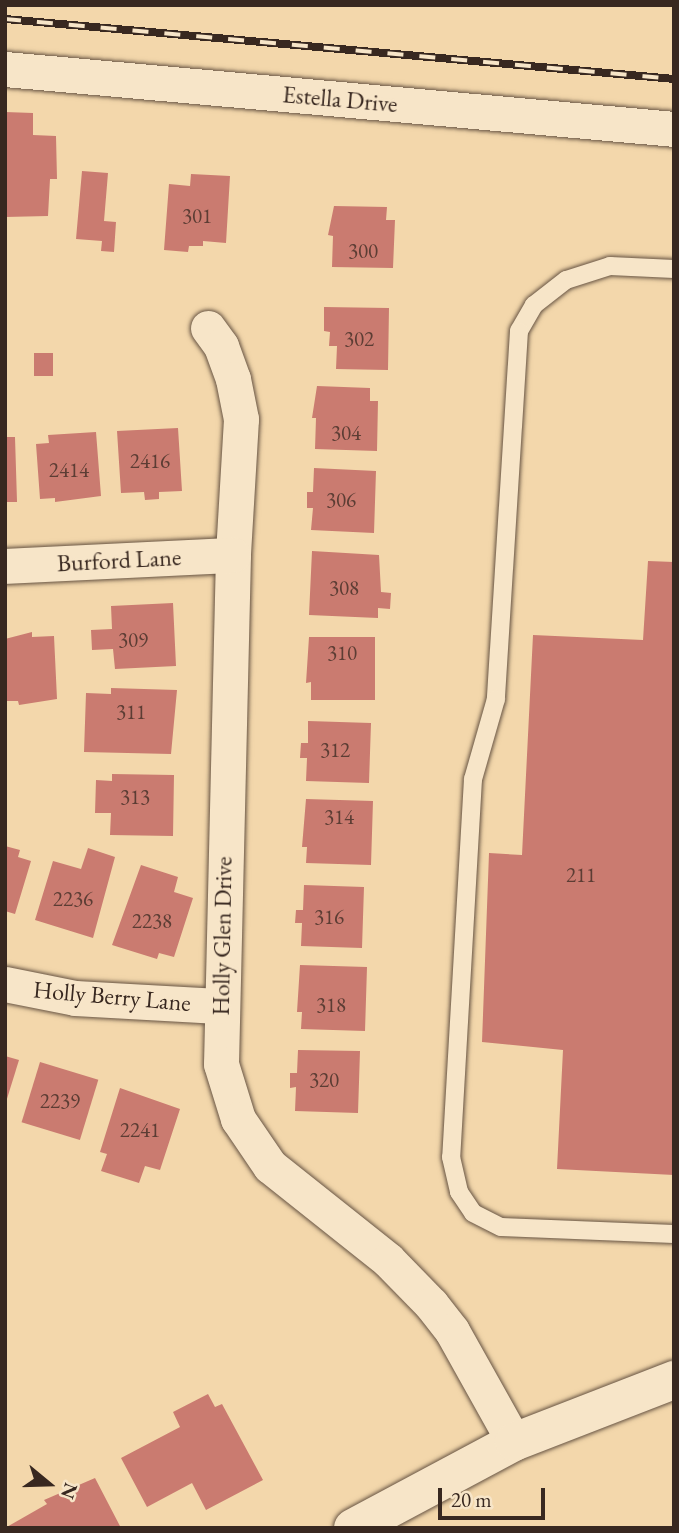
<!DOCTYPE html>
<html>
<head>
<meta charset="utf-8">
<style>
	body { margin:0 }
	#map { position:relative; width:679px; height:1533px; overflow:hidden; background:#f3d7ab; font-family:"EB Garamond",serif }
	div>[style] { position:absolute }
	.building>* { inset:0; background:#ca7b70; transform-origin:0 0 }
	.roads { filter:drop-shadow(0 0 2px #675443) drop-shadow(0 0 2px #675443) }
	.lane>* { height:18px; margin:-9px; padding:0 9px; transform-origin:9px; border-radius:9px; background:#f7e5c8 }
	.street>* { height:35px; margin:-17.5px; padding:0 17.5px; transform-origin:17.5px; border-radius:17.5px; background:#f7e5c8 }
	.secondary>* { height:38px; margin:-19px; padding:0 19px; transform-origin:19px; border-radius:19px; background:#f7e5c8 }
	.rail>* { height:8px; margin-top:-4px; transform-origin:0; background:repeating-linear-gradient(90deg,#f7e5c8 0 16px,#382820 0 32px); box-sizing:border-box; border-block:2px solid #382820 }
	span { translate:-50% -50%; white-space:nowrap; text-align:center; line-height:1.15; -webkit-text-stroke:5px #f7e5c8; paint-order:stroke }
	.number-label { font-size:21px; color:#5c3d34 }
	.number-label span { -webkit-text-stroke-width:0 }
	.street-label { font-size:24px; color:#382820 }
	.frame { position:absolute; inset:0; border:7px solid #382820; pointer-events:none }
	.north { position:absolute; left:14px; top:1449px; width:70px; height:70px; -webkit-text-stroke:5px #f7e5c8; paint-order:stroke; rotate:109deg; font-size:19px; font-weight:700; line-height:28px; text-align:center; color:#382820 }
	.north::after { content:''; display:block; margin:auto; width:24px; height:32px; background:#382820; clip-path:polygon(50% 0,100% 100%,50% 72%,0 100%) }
	.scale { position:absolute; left:438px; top:1488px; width:107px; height:32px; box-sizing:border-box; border:4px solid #382820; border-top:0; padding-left:9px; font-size:21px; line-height:24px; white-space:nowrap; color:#382820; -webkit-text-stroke:5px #f7e5c8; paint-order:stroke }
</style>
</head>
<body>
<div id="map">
	<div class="building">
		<i style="clip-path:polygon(5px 112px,33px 113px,33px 135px,56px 136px,57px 179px,50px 179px,48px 216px,5px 217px)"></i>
		<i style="clip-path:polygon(82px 171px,108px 173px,104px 221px,116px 222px,114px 252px,101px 251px,102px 241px,76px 239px)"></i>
		<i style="clip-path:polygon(191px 174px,230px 176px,226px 243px,203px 241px,203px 246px,189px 246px,188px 252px,164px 250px,169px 184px,190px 186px)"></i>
		<i style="clip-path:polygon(334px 206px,387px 207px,386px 220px,395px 220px,393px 268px,332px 267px,333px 236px,328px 235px)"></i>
		<i style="clip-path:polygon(324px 307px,389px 308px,388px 370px,336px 369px,337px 346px,329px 346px,330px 332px,324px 331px)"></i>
		<i style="left:34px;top:353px;width:19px;height:23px"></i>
		<i style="clip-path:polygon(317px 386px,370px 388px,370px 401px,378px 401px,377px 451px,315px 449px,316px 418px,312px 418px)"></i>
		<i style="clip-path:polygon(178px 428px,182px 491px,159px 492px,159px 499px,145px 500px,144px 492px,121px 493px,117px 431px)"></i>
		<i style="clip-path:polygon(96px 432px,101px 496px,55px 502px,55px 498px,40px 499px,36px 444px,49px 443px,48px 435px)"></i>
		<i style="clip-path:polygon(5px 437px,15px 437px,17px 502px,5px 502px)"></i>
		<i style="clip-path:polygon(314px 468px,376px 471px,374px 533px,311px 530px,313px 508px,307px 508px,307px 492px,313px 492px)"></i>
		<i style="clip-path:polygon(312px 551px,379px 555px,381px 592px,391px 593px,390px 609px,378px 608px,378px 618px,309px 615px)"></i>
		<i style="clip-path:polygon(648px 561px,674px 562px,674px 1175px,557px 1169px,563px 1050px,482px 1042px,489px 853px,522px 855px,533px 635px,643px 640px)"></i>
		<i style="clip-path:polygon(173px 603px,176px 666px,115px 669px,113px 649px,92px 650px,91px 630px,112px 629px,111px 606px)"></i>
		<i style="clip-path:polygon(32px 632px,32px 637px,54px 636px,57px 699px,19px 705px,18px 701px,5px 701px,5px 639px)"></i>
		<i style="clip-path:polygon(309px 637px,375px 637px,375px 700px,311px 700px,311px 682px,306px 683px)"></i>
		<i style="clip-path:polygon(111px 688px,177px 690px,171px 754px,84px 752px,86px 693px,111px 694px)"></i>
		<i style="clip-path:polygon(308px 721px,371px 723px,369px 783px,306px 781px,307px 758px,300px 758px,301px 743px,308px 743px)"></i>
		<i style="clip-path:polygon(112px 774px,174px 775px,173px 836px,110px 835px,111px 813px,95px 813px,96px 780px,112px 781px)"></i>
		<i style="clip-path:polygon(306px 799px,373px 801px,371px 865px,306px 863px,307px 847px,302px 847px)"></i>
		<i style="clip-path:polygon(5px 846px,20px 850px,18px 857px,31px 861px,15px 914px,5px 911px)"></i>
		<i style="clip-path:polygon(88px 848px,115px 857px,93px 938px,35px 920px,53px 861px,81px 869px)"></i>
		<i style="clip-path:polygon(141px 865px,178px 877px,174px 892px,193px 898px,174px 957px,159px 953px,157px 959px,112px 945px)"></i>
		<i style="clip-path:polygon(304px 885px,364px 887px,362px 948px,301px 946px,302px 923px,295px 923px,296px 910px,303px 910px)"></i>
		<i style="clip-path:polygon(300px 965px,367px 967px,365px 1031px,301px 1029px,302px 1012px,297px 1012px)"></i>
		<i style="clip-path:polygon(298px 1050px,360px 1051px,358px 1113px,295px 1111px,296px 1087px,290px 1088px,290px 1073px,297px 1073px)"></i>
		<i style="clip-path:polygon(5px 1056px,19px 1060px,6px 1102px,5px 1102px)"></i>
		<i style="left:40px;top:1062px;width:61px;height:63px;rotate:17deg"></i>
		<i style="clip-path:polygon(120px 1088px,180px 1109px,160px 1170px,145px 1166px,139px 1183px,101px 1171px,107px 1154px,100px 1152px)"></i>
		<i style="clip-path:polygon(208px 1394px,215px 1407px,222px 1404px,263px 1480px,206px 1510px,192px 1483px,147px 1507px,121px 1458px,180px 1427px,173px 1412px)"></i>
		<i style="clip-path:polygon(95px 1478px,121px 1528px,5px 1528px,47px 1504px,44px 1500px)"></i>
	</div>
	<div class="roads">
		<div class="lane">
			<i style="left:674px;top:269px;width:64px;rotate:-177.3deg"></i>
			<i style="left:610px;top:266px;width:46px;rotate:162.3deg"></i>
			<i style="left:566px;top:280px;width:41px;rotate:142deg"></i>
			<i style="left:534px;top:305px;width:30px;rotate:120deg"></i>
			<i style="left:519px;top:331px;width:369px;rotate:93.6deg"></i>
			<i style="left:496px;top:699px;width:83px;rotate:106deg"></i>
			<i style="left:473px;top:779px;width:379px;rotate:93.3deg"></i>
			<i style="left:451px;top:1157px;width:36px;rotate:77deg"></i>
			<i style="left:459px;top:1192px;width:25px;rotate:56deg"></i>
			<i style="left:473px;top:1213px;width:31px;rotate:27deg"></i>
			<i style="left:501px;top:1227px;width:173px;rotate:2.3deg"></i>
		</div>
		<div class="street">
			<i style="left:5px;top:69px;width:672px;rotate:5.12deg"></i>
			<i style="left:208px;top:328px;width:22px;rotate:54deg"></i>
			<i style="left:221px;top:346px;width:35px;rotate:70deg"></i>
			<i style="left:233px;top:379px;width:41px;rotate:78.7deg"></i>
			<i style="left:241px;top:419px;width:136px;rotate:93.4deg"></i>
			<i style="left:233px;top:555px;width:509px;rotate:91.35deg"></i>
			<i style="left:221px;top:1064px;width:58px;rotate:72.8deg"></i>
			<i style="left:238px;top:1119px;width:57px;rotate:55.8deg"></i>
			<i style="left:270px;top:1166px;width:151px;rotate:38.5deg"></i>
			<i style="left:388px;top:1260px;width:62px;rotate:45.7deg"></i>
			<i style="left:431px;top:1304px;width:34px;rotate:52deg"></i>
			<i style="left:452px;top:1331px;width:127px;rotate:60.8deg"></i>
			<i style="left:5px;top:566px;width:228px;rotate:-2.8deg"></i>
			<i style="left:5px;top:984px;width:71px;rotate:11.3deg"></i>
			<i style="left:75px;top:998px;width:144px;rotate:3.2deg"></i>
		</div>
		<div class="secondary">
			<i style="left:353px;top:1528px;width:183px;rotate:-28.1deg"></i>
			<i style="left:514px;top:1442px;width:172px;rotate:-21.2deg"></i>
		</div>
	</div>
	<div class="rail">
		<i style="left:5px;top:19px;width:672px;rotate:5.12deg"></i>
	</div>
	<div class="number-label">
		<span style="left:197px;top:216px">301</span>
		<span style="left:363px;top:251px">300</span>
		<span style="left:359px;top:339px">302</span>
		<span style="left:346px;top:433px">304</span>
		<span style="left:150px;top:461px">2416</span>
		<span style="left:69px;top:470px">2414</span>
		<span style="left:341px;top:500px">306</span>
		<span style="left:344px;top:588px">308</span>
		<span style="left:133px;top:640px">309</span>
		<span style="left:342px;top:653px">310</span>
		<span style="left:131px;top:712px">311</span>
		<span style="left:335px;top:750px">312</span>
		<span style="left:135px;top:797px">313</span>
		<span style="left:339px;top:817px">314</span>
		<span style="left:581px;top:875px">211</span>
		<span style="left:73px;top:899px">2236</span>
		<span style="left:329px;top:917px">316</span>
		<span style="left:152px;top:921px">2238</span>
		<span style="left:331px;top:1005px">318</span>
		<span style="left:324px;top:1080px">320</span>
		<span style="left:60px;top:1101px">2239</span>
		<span style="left:140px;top:1130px">2241</span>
	</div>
	<div class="street-label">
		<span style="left:340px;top:99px;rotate:5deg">Estella Drive</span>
		<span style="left:119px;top:560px;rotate:-3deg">Burford Lane</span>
		<span style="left:222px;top:936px;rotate:-89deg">Holly Glen Drive</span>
		<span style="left:112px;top:996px;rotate:5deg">Holly Berry Lane</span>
	</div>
	<div class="frame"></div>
	<div class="north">N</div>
	<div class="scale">20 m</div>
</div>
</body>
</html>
